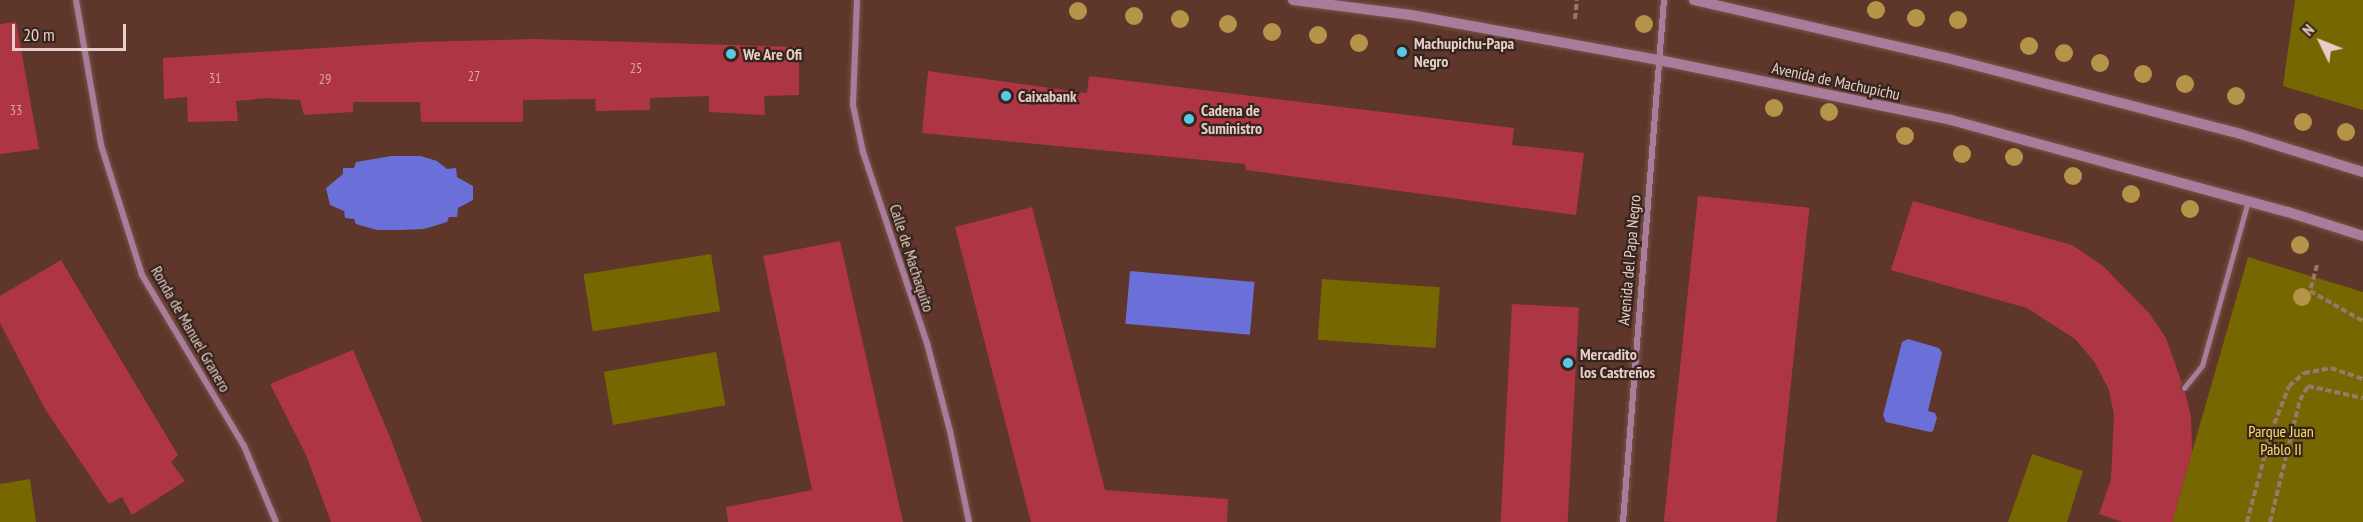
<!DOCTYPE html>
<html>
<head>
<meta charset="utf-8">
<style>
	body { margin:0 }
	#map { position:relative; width:2363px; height:522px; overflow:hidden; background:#5e362a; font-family:"PT Sans Narrow",sans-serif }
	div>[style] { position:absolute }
	.green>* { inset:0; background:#776700; transform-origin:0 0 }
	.water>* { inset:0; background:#6b70d8; transform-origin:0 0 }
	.building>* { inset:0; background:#ae3644; transform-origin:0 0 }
	.path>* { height:4px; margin-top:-2px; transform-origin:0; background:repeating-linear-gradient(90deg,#98776c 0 6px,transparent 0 9px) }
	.roads { filter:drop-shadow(0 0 2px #795449) drop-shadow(0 0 2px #795449) }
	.service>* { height:4.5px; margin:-2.25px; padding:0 2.25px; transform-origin:2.25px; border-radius:2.25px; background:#a97c9b }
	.minor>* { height:6px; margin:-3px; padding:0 3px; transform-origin:3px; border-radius:3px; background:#a97c9b }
	.tertiary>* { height:10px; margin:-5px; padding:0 5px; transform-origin:5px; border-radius:5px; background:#a97c9b }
	.trees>* { width:18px; height:18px; margin:-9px; border-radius:50%; background:#b39448 }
	.dots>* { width:16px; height:16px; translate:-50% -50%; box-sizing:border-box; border:3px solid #36241e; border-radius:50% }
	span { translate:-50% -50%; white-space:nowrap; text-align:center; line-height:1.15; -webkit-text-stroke:4.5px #36241e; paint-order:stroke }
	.number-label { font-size:14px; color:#d9a8a6 }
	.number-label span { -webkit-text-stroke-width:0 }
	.poi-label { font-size:16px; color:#e7cec6; font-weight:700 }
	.left { translate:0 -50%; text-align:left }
	.street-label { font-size:16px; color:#e7cec6 }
	.park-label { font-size:16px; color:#f9e060 }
	.north { position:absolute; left:2291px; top:12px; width:60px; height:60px; -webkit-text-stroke:4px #36241e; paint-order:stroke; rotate:313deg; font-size:16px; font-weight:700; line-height:24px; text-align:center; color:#e7cec6 }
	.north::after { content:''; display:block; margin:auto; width:21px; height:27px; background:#e7cec6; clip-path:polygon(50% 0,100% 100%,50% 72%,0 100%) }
	.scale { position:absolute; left:12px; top:24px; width:114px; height:27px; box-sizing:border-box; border:3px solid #e7cec6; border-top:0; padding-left:8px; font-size:18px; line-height:21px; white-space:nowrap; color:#e7cec6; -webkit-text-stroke:4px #36241e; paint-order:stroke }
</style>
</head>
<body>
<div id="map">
	<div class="green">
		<i style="clip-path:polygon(2295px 0,2363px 0,2363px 110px,2283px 86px)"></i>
		<i style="left:711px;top:254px;width:58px;height:129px;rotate:81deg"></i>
		<i style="clip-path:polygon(2248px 257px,2363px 292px,2363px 522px,2172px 522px)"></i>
		<i style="left:1322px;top:279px;width:118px;height:61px;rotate:4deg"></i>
		<i style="left:716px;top:352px;width:54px;height:114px;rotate:80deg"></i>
		<i style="clip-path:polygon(2032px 454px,2083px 471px,2067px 522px,2008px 522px)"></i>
		<i style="clip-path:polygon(30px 479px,36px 522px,0 522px,0 484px)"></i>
	</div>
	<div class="water">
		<i style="clip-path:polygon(391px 156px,421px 156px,437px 161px,447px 169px,456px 168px,457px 177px,473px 186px,473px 200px,458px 208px,457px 217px,449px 217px,447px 222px,424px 229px,400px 230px,377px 230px,356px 224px,354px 219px,345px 218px,344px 211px,330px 205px,326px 188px,343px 174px,343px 168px,354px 168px,356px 162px)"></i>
		<i style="left:1130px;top:271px;width:125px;height:53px;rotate:5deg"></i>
		<i style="clip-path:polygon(1908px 339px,1939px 348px,1942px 353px,1928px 411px,1935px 413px,1937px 418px,1933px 431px,1930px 432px,1886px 422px,1883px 415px,1902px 342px)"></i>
	</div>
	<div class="building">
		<i style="clip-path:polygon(16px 22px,39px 149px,0 154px,0 24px)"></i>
		<i style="clip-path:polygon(535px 39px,799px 47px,799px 95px,764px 96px,765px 115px,709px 112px,709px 96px,650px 98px,650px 110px,596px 111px,595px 99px,523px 100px,523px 122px,421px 122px,420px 102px,353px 102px,353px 112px,304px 115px,300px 100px,268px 98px,236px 101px,238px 121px,188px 122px,187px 97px,164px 99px,163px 58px,418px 42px)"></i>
		<i style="clip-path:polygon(928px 71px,1087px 93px,1089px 76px,1514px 128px,1512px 145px,1584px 153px,1576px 215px,1246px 170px,1245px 164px,922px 133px)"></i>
		<i style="left:1698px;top:196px;width:112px;height:327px;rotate:6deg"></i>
		<i style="clip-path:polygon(1913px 201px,2072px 245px,2103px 266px,2149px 313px,2166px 338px,2182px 383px,2180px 389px,2185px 392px,2191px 417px,2192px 452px,2172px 522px,2123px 522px,2099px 514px,2111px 479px,2114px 415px,2109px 390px,2094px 361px,2075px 339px,2027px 308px,1891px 270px)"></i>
		<i style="clip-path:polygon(1032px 207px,1105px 490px,1228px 499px,1227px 522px,1031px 522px,955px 227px)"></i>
		<i style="clip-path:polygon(840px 241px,903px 522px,728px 522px,726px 507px,812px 490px,763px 256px)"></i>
		<i style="clip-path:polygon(61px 260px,178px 455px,171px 462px,185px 481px,132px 515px,122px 497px,109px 504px,45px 409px,0 323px,0 296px)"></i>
		<i style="left:1512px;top:304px;width:67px;height:219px;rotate:3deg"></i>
		<i style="clip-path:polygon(353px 350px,390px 437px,422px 522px,331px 522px,306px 455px,270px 384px)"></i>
	</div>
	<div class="path">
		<i style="left:1575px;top:19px;width:19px;rotate:-84deg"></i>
		<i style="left:2317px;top:265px;width:27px;rotate:105deg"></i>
		<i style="left:2310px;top:291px;width:61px;rotate:29.5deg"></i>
		<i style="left:2247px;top:522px;width:93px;rotate:-75.1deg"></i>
		<i style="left:2271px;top:432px;width:49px;rotate:-68.6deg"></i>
		<i style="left:2289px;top:386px;width:20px;rotate:-41deg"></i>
		<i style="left:2304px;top:373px;width:27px;rotate:-10deg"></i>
		<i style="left:2331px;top:368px;width:34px;rotate:19deg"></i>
		<i style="left:2270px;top:522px;width:126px;rotate:-76.2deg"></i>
		<i style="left:2300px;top:400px;width:16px;rotate:-60deg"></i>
		<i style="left:2308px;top:386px;width:56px;rotate:12.3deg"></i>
	</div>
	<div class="roads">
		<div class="service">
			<i style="left:2184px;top:388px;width:28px;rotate:-51deg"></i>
			<i style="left:2202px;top:366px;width:171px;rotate:-74.4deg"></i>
		</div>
		<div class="minor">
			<i style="left:76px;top:0;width:147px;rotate:80.2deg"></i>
			<i style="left:101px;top:145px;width:136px;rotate:72.5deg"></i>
			<i style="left:142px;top:275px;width:199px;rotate:59.2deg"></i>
			<i style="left:244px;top:446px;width:82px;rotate:67.2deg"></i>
			<i style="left:857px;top:0;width:105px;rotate:92.2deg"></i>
			<i style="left:853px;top:105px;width:48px;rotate:78deg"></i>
			<i style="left:863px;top:152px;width:201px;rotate:71.5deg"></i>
			<i style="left:927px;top:343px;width:91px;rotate:75.4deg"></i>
			<i style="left:950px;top:431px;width:93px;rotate:78.2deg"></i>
			<i style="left:1623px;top:522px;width:524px;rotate:-85.51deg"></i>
		</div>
		<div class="tertiary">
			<i style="left:1293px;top:0;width:119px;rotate:7.2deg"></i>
			<i style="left:1411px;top:15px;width:252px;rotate:10.3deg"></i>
			<i style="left:1659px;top:60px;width:298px;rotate:11.6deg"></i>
			<i style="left:1951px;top:120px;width:349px;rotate:15.3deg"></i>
			<i style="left:2288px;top:212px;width:79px;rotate:17.7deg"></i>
			<i style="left:1694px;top:0;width:260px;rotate:12.9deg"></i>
			<i style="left:1947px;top:58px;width:296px;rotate:14.5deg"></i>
			<i style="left:2234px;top:132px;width:135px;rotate:17.2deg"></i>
		</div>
	</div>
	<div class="trees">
		<i style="left:1876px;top:10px"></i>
		<i style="left:1078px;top:11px"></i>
		<i style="left:1134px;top:16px"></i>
		<i style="left:1916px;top:18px"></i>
		<i style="left:1180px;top:19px"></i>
		<i style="left:1958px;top:20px"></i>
		<i style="left:1228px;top:24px"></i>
		<i style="left:1644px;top:24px"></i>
		<i style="left:1272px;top:32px"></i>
		<i style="left:1318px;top:35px"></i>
		<i style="left:1359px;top:43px"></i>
		<i style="left:2029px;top:46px"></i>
		<i style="left:2064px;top:53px"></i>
		<i style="left:2100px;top:63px"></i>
		<i style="left:2143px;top:74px"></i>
		<i style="left:2185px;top:84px"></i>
		<i style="left:2236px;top:96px"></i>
		<i style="left:1774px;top:108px"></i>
		<i style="left:1829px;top:112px"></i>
		<i style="left:2303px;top:122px"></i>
		<i style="left:2346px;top:132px"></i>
		<i style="left:1905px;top:136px"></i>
		<i style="left:1962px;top:154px"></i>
		<i style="left:2014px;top:157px"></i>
		<i style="left:2073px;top:176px"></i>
		<i style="left:2131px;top:194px"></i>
		<i style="left:2190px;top:209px"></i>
		<i style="left:2300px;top:245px"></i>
		<i style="left:2302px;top:297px"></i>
	</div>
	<div class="dots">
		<i style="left:1402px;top:52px;background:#5ac8e5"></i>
		<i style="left:731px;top:54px;background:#5ac8e5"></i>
		<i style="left:1006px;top:96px;background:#5ac8e5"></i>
		<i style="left:1189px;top:119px;background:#5ac8e5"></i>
		<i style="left:1568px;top:363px;background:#5ac8e5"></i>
	</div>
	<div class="number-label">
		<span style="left:636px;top:68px">25</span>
		<span style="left:474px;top:76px">27</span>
		<span style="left:215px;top:78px">31</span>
		<span style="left:325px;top:79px">29</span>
		<span style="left:16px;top:110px">33</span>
	</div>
	<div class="poi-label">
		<span class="left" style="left:1414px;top:52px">Machupichu-Papa<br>Negro</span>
		<span class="left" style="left:743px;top:54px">We Are Ofi</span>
		<span class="left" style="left:1018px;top:96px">Caixabank</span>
		<span class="left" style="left:1201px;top:119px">Cadena de<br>Suministro</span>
		<span class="left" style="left:1580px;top:363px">Mercadito<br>los Castreños</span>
	</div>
	<div class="street-label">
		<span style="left:1836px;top:81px;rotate:12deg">Avenida de Machupichu</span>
		<span style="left:912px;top:258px;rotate:72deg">Calle de Machaquito</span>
		<span style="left:1629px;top:260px;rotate:-85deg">Avenida del Papa Negro</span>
		<span style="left:191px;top:329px;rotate:60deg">Ronda de Manuel Granero</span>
	</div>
	<div class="park-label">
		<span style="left:2281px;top:440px">Parque Juan<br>Pablo II</span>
	</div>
	<div class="north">N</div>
	<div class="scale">20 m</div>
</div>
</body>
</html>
